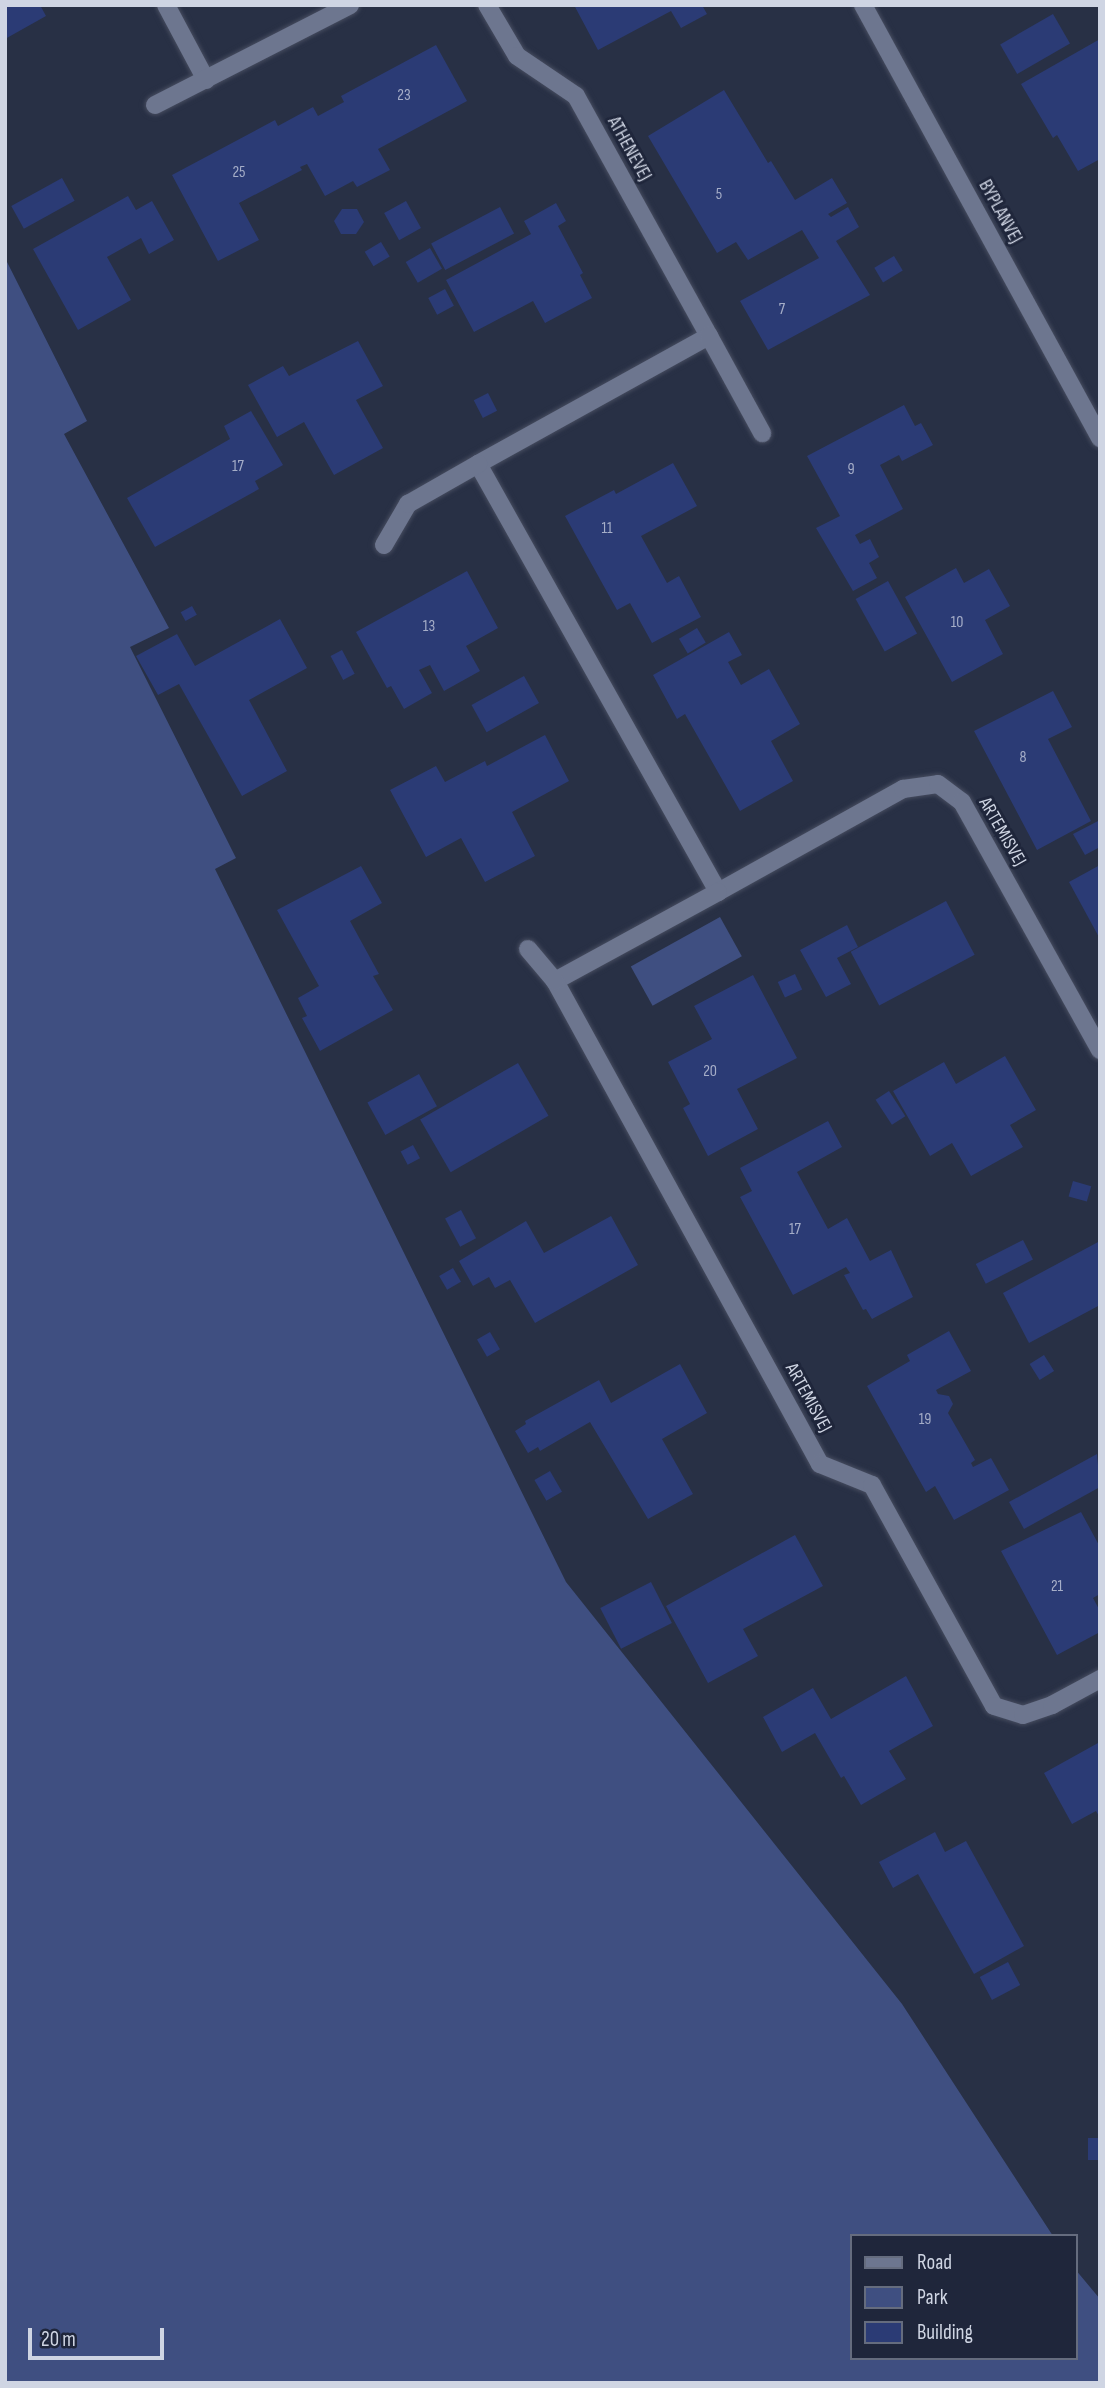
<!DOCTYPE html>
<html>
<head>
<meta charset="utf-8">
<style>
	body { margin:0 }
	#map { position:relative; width:1105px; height:2388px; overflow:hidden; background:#283045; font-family:"Sofia Sans Condensed",sans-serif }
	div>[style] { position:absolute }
	.green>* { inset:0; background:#3f4f81; transform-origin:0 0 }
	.building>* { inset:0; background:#2b3b75; transform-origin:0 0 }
	.roads { filter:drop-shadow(0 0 2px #464c5f) drop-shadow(0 0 2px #464c5f) }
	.minor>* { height:18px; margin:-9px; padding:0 9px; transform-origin:9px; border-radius:9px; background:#6d768f }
	.tertiary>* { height:18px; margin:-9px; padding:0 9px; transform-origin:9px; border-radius:9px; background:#6d768f }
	span { translate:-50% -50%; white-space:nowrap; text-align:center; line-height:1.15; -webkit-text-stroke:6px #1f263b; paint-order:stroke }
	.number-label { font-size:16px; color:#a6aec8 }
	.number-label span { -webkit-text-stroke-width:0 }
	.street-label { font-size:19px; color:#cfd5e3 }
	.frame { position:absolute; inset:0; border:7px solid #cfd5e3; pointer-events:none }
	.legend { position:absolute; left:850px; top:2234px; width:228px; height:126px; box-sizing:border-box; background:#1f263b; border:2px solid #656c7e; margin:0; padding:9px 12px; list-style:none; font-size:21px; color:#cfd5e3 }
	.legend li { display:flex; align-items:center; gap:14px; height:35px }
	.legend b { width:35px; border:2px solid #656c7e }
	.scale { position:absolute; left:28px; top:2328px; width:136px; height:32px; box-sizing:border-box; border:4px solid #cfd5e3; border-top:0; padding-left:9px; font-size:21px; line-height:24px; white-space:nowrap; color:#cfd5e3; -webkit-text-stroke:5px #1f263b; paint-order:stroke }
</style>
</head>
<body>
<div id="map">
	<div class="green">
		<i style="clip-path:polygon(5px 258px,87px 421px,64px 434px,169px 628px,130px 647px,236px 858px,215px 869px,566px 1582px,902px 2004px,1053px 2236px,851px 2236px,851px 2358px,1075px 2358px,1075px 2269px,1100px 2299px,1100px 2383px,6px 2383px)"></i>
		<i style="left:720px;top:917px;width:45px;height:102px;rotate:61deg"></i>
	</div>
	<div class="building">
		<i style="clip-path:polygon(5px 5px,40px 5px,46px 16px,5px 39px)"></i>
		<i style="clip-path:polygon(574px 5px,702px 5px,707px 14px,681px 28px,671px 11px,598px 50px)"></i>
		<i style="left:1053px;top:14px;width:34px;height:61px;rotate:60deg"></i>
		<i style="clip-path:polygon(1100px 39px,1100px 159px,1078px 171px,1057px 135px,1053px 138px,1021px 84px)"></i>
		<i style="clip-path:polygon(436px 45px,467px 101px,378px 149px,390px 170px,357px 187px,353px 181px,325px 196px,307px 164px,300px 167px,302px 170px,239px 203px,259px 240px,218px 261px,172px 175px,275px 120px,278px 126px,313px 107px,318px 116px,344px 102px,341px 96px)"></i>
		<i style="clip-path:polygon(724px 90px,768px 163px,771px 161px,795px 200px,832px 178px,847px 203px,828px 214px,831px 217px,848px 207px,859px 227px,836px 241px,870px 295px,768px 350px,740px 301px,819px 258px,802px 230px,748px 260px,736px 242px,717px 253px,648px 136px)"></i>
		<i style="left:62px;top:178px;width:26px;height:58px;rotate:61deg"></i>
		<i style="clip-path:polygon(128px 196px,136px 210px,152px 201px,174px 240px,149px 254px,141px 238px,107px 257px,131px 300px,78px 330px,33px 249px)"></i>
		<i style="left:406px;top:201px;width:31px;height:25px;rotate:61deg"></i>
		<i style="clip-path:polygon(556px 203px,566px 221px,558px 226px,583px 273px,580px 275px,592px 298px,545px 323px,533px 301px,474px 332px,446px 280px,531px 234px,524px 221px)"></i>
		<i style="left:500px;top:207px;width:30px;height:78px;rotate:62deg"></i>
		<i style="clip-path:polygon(342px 209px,357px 209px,364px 222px,356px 234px,341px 234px,334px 221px)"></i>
		<i style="left:381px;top:242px;width:17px;height:19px;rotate:59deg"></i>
		<i style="left:430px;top:248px;width:24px;height:28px;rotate:60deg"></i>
		<i style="left:894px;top:256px;width:17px;height:23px;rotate:59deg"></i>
		<i style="left:445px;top:289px;width:19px;height:19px;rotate:62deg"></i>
		<i style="clip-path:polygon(358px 341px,383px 386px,356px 400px,383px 448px,334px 475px,304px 422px,277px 437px,248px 385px,283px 366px,289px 376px)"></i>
		<i style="left:488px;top:393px;width:20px;height:16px;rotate:63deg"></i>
		<i style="clip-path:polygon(904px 405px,915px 426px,921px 423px,933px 445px,902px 461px,899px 455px,880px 465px,903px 509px,855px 535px,860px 544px,870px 539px,879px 557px,869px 563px,877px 578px,853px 591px,816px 528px,840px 516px,807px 456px)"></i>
		<i style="clip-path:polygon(251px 411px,283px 465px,255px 481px,259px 489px,155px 547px,127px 498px,230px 439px,224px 426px)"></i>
		<i style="clip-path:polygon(673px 463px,697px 506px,641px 536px,667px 583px,679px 576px,701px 617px,652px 643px,630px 603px,617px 610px,565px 516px,614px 490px,616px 494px)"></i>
		<i style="clip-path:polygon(956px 568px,964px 583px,989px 569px,1010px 606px,985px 620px,1003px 654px,952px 682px,905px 597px)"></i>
		<i style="clip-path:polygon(467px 571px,498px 628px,466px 646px,480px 671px,444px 691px,430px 665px,419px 670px,432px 693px,404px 709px,391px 686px,387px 688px,356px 632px)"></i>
		<i style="left:888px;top:581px;width:60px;height:37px;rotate:61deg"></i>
		<i style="left:192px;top:606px;width:10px;height:13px;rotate:61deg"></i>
		<i style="clip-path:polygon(280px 619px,307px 668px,249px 700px,287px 771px,242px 796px,179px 684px,158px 695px,136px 656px,177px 634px,195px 666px)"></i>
		<i style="left:697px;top:628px;width:17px;height:21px;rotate:59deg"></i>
		<i style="clip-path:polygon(729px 632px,742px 655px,728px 662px,741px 685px,769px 669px,800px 724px,771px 741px,793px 781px,740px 811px,685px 714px,677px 719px,653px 675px)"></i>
		<i style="left:342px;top:650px;width:27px;height:13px;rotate:62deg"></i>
		<i style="left:524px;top:676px;width:31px;height:60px;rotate:61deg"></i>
		<i style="clip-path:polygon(1053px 691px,1072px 727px,1048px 739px,1091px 821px,1037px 850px,974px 731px)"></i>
		<i style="clip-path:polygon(545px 735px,569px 781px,512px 812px,535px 856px,485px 882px,461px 838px,426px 857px,390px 790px,436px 766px,445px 782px,485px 761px,487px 766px)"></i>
		<i style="clip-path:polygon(1100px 820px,1100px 847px,1085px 855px,1073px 834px)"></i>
		<i style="clip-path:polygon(1100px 865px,1100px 939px,1069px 882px)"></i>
		<i style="clip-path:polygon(361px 866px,382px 903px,350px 921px,379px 974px,373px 976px,393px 1010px,320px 1051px,302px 1018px,307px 1016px,298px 998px,319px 986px,277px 910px)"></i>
		<i style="left:946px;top:901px;width:61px;height:108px;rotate:62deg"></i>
		<i style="clip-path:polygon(847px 925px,858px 947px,837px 958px,851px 984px,826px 997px,800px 950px)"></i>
		<i style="left:795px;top:974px;width:17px;height:19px;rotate:65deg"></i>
		<i style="clip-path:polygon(753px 975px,797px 1058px,737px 1089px,758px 1129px,708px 1156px,683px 1108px,690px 1104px,668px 1062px,712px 1039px,694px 1006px)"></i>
		<i style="clip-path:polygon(1005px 1056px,1036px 1110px,1010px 1125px,1023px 1147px,971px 1176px,952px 1143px,930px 1156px,893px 1091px,944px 1062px,956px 1084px)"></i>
		<i style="left:518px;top:1063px;width:61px;height:113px;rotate:60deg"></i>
		<i style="left:419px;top:1074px;width:37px;height:59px;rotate:61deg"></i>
		<i style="left:889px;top:1091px;width:30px;height:16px;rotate:57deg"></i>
		<i style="clip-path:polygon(828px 1121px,842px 1147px,797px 1172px,828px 1229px,847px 1218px,870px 1261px,891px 1250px,913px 1297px,872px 1319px,866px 1309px,863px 1310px,844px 1275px,850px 1273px,846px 1267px,793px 1295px,740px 1197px,752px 1191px,740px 1168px)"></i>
		<i style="left:413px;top:1145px;width:15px;height:14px;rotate:62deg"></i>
		<i style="left:1073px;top:1181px;width:19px;height:16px;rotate:16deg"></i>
		<i style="left:461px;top:1210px;width:32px;height:18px;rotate:62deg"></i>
		<i style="clip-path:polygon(611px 1216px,638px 1265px,535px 1323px,510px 1280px,495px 1288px,489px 1277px,473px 1286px,459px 1261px,526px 1221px,544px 1253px)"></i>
		<i style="left:1023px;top:1240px;width:22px;height:53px;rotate:63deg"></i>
		<i style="clip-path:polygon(1100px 1241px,1100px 1305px,1029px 1343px,1003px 1293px)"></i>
		<i style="left:453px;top:1268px;width:16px;height:16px;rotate:60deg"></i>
		<i style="clip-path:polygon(949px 1331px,971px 1371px,936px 1390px,938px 1394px,949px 1396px,953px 1404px,948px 1413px,975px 1460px,971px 1463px,973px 1467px,991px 1458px,1009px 1490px,954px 1520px,935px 1486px,926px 1492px,867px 1386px,910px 1361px,907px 1355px)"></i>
		<i style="left:490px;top:1332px;width:20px;height:15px;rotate:60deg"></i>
		<i style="left:1044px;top:1355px;width:19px;height:17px;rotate:58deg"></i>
		<i style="clip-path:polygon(680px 1364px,707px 1413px,662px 1439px,693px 1494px,648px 1519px,590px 1422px,540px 1451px,538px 1447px,528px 1453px,515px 1431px,526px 1424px,525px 1421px,599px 1380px,611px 1403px)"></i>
		<i style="clip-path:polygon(1097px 1454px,1100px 1487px,1024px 1529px,1009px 1502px)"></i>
		<i style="left:550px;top:1471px;width:24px;height:18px;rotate:60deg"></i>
		<i style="clip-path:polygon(1081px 1512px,1100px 1547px,1100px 1594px,1093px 1598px,1100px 1611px,1100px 1632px,1057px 1655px,1001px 1551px)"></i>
		<i style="clip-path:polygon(795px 1535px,823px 1586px,743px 1629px,758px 1656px,708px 1683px,666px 1606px)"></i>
		<i style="left:651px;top:1582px;width:46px;height:57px;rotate:63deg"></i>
		<i style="clip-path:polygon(906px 1676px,933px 1726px,889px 1751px,906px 1779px,861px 1805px,844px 1776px,841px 1778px,815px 1733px,782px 1752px,763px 1717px,813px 1688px,831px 1719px)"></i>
		<i style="clip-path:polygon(1098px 1743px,1100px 1818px,1096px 1811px,1072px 1824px,1044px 1773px)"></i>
		<i style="clip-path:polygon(935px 1832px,945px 1852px,966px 1841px,1024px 1946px,974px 1974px,918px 1874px,893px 1888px,879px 1862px)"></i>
		<i style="left:1008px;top:1962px;width:26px;height:32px;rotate:62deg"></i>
		<i style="left:1100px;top:2138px;width:22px;height:12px;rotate:90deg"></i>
	</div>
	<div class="roads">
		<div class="minor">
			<i style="left:166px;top:5px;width:85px;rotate:61.9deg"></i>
			<i style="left:487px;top:5px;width:59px;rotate:59.5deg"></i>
			<i style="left:517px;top:56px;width:71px;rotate:34.1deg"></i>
			<i style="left:576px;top:96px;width:274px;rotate:61deg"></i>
			<i style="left:709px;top:336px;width:264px;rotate:151deg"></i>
			<i style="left:478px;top:464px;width:491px;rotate:60.7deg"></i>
			<i style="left:718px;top:892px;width:212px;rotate:-29.1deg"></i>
			<i style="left:903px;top:789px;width:35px;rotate:-8deg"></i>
			<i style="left:938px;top:784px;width:30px;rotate:37deg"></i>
			<i style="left:962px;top:802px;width:284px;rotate:60.9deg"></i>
			<i style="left:155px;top:105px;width:219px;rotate:-27.1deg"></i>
			<i style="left:709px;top:336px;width:111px;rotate:61.3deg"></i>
			<i style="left:384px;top:545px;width:48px;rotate:-59.7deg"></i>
			<i style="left:408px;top:504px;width:81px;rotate:-29.7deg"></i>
			<i style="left:718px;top:892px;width:186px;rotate:151.4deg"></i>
			<i style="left:555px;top:981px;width:551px;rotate:61.25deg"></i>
			<i style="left:820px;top:1464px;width:56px;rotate:22deg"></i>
			<i style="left:872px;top:1485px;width:252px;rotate:61.1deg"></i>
			<i style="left:994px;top:1706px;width:30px;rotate:17deg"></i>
			<i style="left:1023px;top:1715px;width:31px;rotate:-19deg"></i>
			<i style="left:1052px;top:1705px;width:55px;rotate:-28.4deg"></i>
			<i style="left:528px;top:949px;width:42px;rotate:49.8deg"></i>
		</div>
		<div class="tertiary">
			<i style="left:863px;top:5px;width:494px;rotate:61.3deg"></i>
		</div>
	</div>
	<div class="number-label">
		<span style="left:404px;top:96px">23</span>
		<span style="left:239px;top:173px">25</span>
		<span style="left:719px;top:195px">5</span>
		<span style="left:782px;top:310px">7</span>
		<span style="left:238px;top:467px">17</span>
		<span style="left:851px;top:470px">9</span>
		<span style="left:607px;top:529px">11</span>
		<span style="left:957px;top:623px">10</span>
		<span style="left:429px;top:627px">13</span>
		<span style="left:1023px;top:758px">8</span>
		<span style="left:710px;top:1072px">20</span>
		<span style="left:795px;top:1230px">17</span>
		<span style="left:925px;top:1420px">19</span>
		<span style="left:1057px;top:1587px">21</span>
	</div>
	<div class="street-label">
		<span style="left:629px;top:149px;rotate:61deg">ATHENEVEJ</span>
		<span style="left:1000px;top:212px;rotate:61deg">BYPLANVEJ</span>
		<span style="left:1002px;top:832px;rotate:60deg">ARTEMISVEJ</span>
		<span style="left:808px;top:1398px;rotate:61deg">ARTEMISVEJ</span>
	</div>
	<div class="frame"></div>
	<ul class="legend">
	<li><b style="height:9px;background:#6d768f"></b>Road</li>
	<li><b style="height:19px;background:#3f4f81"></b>Park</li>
	<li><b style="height:19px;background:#2b3b75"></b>Building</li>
	</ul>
	<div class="scale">20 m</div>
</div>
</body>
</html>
